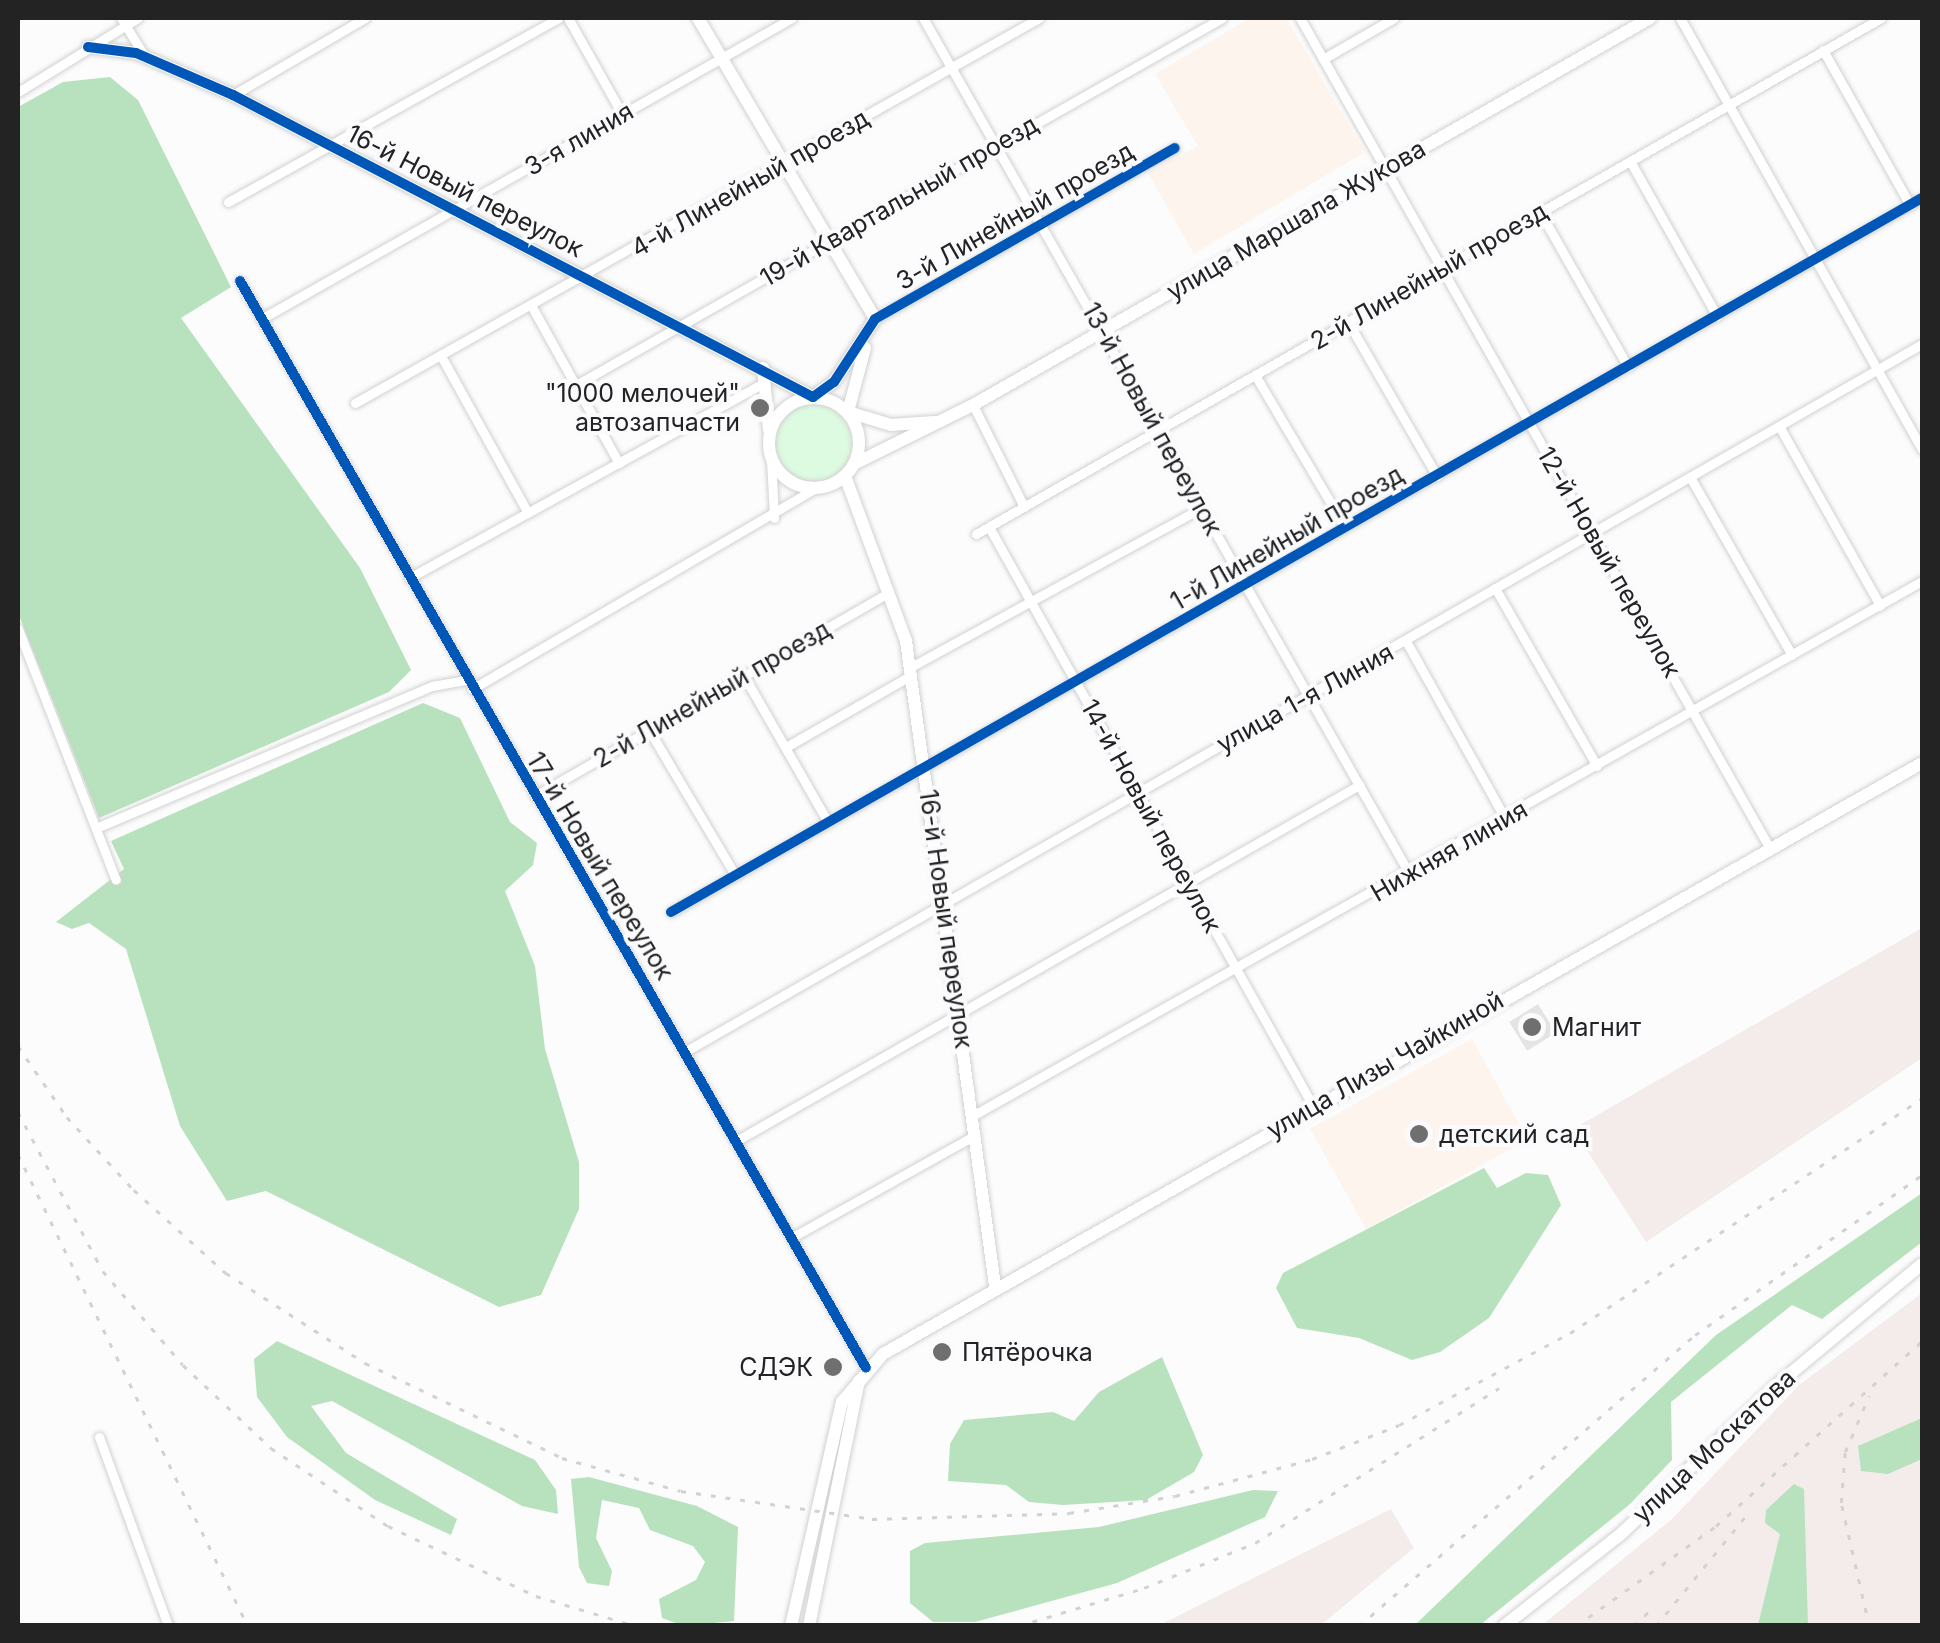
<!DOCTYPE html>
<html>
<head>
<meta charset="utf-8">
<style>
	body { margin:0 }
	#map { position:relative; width:1940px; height:1643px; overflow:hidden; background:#fcfcfc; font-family:Inter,sans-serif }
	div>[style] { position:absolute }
	.industrial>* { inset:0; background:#f4eceb }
	.education>* { inset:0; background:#fdf4ed; transform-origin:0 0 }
	.green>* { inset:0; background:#ddfbe0 }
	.round { border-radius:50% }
	.forest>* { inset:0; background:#b7e2bd }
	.building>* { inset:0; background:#e4e4e4; transform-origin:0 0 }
	.roads { filter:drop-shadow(0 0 2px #d1d1d1) drop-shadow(0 0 2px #d1d1d1) }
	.street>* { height:9px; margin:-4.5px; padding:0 4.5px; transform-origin:4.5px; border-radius:4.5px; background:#fff }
	.secondary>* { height:12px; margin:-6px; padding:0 6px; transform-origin:6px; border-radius:6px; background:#fff }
	.secondary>.ring { margin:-6px; padding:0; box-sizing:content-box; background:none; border:12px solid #fff; border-radius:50% }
	.rail>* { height:2.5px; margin-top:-1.25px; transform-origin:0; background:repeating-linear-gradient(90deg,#d2d2d2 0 5px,transparent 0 15px) }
	.cycleway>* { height:10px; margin:-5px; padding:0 5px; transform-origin:5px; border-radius:5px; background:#0057b8 }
	.dots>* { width:28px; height:28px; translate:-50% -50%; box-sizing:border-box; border:5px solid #fbfbfd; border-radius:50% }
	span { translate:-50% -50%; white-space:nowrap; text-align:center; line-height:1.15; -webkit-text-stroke:8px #fbfbfd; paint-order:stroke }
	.street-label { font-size:25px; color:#232324 }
	.poi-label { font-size:25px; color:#232324 }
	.right { translate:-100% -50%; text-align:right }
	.left { translate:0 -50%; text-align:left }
	.frame { position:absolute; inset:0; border:20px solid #232324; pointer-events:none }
</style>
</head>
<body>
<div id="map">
	<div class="industrial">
		<i style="clip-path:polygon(1922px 928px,1922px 1058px,1646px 1242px,1573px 1129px)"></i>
		<i style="clip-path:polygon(1922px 1293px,1922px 1625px,1541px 1626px,1672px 1519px,1799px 1385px)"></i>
		<i style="clip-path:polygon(1391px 1509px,1414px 1548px,1321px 1625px,1160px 1625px)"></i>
	</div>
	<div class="education">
		<i style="clip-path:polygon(1250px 18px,1286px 18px,1365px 152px,1194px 254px,1148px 173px,1198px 146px,1155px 74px)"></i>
		<i style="left:1472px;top:1039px;width:115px;height:185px;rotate:61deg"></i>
	</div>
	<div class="green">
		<i class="round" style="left:774px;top:404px;width:78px;height:78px"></i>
	</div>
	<div class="forest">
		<i style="clip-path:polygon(110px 77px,138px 100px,231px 287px,181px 318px,360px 568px,411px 670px,389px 692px,99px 818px,18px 613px,18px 107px,63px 82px)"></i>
		<i style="clip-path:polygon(423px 703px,460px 718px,510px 822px,537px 843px,533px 865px,505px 891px,535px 966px,545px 1049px,579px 1162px,579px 1209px,541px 1295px,499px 1307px,266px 1191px,227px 1201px,180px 1126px,126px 949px,89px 923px,72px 929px,56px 922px,124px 869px,111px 841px)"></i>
		<i style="clip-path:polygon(1484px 1168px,1497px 1188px,1526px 1173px,1548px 1175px,1561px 1205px,1489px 1318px,1440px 1352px,1412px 1360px,1359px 1338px,1297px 1328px,1276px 1288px,1283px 1273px)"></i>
		<i style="clip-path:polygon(1922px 1193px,1922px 1242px,1822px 1319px,1792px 1305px,1671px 1402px,1672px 1460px,1629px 1505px,1480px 1625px,1415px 1625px,1716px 1335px)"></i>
		<i style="clip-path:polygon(277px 1341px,535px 1460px,556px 1490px,558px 1514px,522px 1506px,332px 1401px,311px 1406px,346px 1453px,457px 1519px,451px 1535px,375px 1500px,287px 1437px,257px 1397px,254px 1359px)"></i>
		<i style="clip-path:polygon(1162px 1357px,1203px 1455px,1194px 1472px,1146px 1500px,1063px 1505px,1029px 1502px,1006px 1485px,948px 1481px,950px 1444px,964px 1420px,1053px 1412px,1074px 1421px,1099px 1392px)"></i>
		<i style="clip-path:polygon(1922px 1418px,1922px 1459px,1888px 1474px,1861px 1471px,1858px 1446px)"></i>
		<i style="clip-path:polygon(589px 1477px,697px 1506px,738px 1527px,734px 1621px,684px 1626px,662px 1618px,659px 1599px,696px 1580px,705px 1562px,693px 1546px,650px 1530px,639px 1508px,602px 1500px,596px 1538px,612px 1571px,609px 1586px,587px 1583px,579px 1567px,571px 1479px)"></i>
		<i style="clip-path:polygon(1794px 1484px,1804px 1489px,1808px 1625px,1758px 1625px,1780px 1534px,1765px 1523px,1766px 1510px)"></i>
		<i style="clip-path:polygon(1253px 1490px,1278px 1491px,1265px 1517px,1117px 1583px,975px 1622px,933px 1622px,910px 1603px,910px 1551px,925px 1543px,1099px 1527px)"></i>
	</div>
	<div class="building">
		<i style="left:1538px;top:1004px;width:34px;height:34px;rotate:58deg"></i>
	</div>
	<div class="roads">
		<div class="street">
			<i style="left:121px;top:18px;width:46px;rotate:58.4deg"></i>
			<i style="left:568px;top:18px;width:110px;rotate:60.6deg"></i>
			<i style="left:923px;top:18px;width:983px;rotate:60.39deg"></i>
			<i style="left:1300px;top:18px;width:952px;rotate:60.5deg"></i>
			<i style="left:1680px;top:18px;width:495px;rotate:60.7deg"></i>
			<i style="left:1823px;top:50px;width:178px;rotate:60.7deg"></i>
			<i style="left:1323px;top:59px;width:82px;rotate:-30deg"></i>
			<i style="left:18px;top:92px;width:141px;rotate:-31.7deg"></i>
			<i style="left:233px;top:95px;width:153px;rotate:-30.3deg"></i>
			<i style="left:1630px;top:161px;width:178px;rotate:60.7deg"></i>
			<i style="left:228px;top:202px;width:378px;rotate:-29.1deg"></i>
			<i style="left:1540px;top:212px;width:178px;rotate:60.4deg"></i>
			<i style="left:240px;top:281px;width:1254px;rotate:60.06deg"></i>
			<i style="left:532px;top:307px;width:179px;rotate:60.9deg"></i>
			<i style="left:261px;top:319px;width:610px;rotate:-29.55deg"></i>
			<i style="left:875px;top:319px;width:345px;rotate:-29.7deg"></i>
			<i style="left:1348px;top:322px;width:178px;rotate:60deg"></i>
			<i style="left:441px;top:356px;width:179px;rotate:61deg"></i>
			<i style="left:1255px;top:375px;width:177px;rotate:59.4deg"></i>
			<i style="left:576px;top:385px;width:743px;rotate:-29.6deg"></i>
			<i style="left:355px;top:403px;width:785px;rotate:-29.37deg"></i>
			<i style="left:973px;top:405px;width:114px;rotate:63.4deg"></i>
			<i style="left:1779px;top:426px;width:206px;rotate:60.6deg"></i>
			<i style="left:771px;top:458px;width:60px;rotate:87.1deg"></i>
			<i style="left:1690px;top:477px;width:205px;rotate:60.2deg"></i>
			<i style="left:989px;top:527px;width:663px;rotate:60.77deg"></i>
			<i style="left:976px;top:534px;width:1042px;rotate:-29.69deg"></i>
			<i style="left:409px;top:578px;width:401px;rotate:-28.8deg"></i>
			<i style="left:760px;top:385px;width:6px;rotate:39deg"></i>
			<i style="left:1495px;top:588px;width:205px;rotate:60.2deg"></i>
			<i style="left:18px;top:629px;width:269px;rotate:68.7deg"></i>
			<i style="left:1406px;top:641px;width:203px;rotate:60.8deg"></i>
			<i style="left:909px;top:668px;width:333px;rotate:-28.7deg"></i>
			<i style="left:744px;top:676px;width:168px;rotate:60.1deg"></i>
			<i style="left:472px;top:689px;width:398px;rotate:-30.3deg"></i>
			<i style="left:649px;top:730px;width:169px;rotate:59.3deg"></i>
			<i style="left:786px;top:747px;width:143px;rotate:-29.8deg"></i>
			<i style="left:535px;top:796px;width:409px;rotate:-29.9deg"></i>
			<i style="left:96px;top:828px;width:365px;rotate:-22.9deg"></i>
			<i style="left:432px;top:686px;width:35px;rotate:-10deg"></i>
			<i style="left:671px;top:912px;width:1440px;rotate:-29.72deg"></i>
			<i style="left:686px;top:1051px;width:1424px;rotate:-29.77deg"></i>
			<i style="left:972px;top:1116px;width:1090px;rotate:-29.39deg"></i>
			<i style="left:736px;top:1141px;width:718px;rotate:-29.74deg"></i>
			<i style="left:791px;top:1238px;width:211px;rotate:-29.2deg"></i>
			<i style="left:99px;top:1437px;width:201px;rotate:69.9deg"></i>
		</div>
		<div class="secondary">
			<i style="left:698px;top:18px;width:349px;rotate:59.5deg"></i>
			<i style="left:88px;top:47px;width:48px;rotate:7.1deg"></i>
			<i style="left:136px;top:53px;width:106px;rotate:23.4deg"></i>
			<i style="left:233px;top:95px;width:654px;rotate:27.51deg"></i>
			<i style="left:813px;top:397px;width:26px;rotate:-36deg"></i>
			<i style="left:834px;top:382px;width:75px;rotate:-56.9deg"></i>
			<i style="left:865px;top:348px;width:66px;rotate:104.9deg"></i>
			<i style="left:848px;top:412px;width:45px;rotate:16.8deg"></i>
			<i style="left:891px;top:425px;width:43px;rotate:-4deg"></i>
			<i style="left:763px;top:368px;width:62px;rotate:84.5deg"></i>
			<i class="ring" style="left:769px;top:398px;width:78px;height:78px"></i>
			<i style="left:854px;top:464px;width:133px;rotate:-26.4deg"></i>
			<i style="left:973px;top:405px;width:780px;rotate:-29.75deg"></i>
			<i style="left:845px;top:476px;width:176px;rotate:69.7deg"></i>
			<i style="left:906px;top:641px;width:651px;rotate:82.14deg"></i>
			<i style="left:791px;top:1626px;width:230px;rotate:-77.2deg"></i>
			<i style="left:842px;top:1402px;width:63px;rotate:-49.5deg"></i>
			<i style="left:883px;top:1354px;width:1195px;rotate:-29.63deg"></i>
			<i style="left:809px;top:1626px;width:250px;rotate:-78.5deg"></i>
			<i style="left:1504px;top:1626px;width:150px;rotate:-38.2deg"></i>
			<i style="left:1622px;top:1533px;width:216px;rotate:-43.7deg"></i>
			<i style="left:1778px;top:1384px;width:187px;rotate:-39.8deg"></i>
		</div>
	</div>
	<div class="rail">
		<i style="left:18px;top:1046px;width:86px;rotate:55.4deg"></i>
		<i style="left:67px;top:1117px;width:99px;rotate:47.5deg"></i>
		<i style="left:134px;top:1190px;width:124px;rotate:42.1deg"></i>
		<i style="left:226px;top:1273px;width:166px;rotate:32.9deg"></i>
		<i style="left:365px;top:1363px;width:219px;rotate:25.7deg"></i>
		<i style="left:562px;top:1458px;width:123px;rotate:15.5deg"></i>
		<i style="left:681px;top:1491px;width:193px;rotate:8.3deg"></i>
		<i style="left:872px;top:1519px;width:197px;rotate:-1.7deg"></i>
		<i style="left:1069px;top:1513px;width:107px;rotate:-9.1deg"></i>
		<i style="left:1175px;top:1496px;width:142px;rotate:-15.1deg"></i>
		<i style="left:1312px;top:1459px;width:93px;rotate:-21.3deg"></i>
		<i style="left:1399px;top:1425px;width:194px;rotate:-28.3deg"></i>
		<i style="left:1570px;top:1333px;width:423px;rotate:-33.7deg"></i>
		<i style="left:18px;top:1112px;width:180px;rotate:61.9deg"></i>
		<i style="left:103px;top:1271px;width:123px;rotate:49.6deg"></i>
		<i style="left:183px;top:1365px;width:121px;rotate:43.3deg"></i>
		<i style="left:271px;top:1448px;width:141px;rotate:33.7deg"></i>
		<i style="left:388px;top:1526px;width:164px;rotate:25.3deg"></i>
		<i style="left:536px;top:1596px;width:104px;rotate:16.7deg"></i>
		<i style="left:18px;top:1154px;width:525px;rotate:64.02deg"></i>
		<i style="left:1866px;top:1613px;width:113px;rotate:-102.8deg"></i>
		<i style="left:1841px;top:1503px;width:51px;rotate:-85.5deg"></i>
		<i style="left:1845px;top:1452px;width:61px;rotate:-66.8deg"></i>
		<i style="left:1018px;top:1626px;width:132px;rotate:-16.8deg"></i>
		<i style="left:1144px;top:1588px;width:120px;rotate:-22.1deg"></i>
		<i style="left:1255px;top:1543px;width:289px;rotate:-32.4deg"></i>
		<i style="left:1359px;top:1626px;width:444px;rotate:-40.9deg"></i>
		<i style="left:1695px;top:1335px;width:278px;rotate:-35.2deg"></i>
		<i style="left:1576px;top:1626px;width:172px;rotate:-35.5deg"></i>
		<i style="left:1716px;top:1526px;width:277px;rotate:-41.9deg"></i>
		<i style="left:1633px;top:1626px;width:25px;rotate:-42deg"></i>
		<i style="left:1656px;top:1626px;width:141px;rotate:-50.8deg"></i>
	</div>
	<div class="cycleway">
		<i style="left:88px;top:47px;width:48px;rotate:7.1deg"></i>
		<i style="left:136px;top:53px;width:106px;rotate:23.4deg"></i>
		<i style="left:233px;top:95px;width:654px;rotate:27.51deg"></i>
		<i style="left:813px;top:397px;width:26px;rotate:-36deg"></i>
		<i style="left:834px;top:382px;width:75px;rotate:-56.9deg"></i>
		<i style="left:875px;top:319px;width:345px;rotate:-29.7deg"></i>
		<i style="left:240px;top:281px;width:1254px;rotate:60.06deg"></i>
		<i style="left:671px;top:912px;width:1440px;rotate:-29.72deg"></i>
	</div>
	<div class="dots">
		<i style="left:760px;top:408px;background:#6f6f70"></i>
		<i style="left:1532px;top:1027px;background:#6f6f70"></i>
		<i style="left:1419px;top:1134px;background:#6f6f70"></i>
		<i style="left:942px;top:1352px;background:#6f6f70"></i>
		<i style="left:833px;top:1367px;background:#6f6f70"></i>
	</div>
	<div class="street-label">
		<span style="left:579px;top:139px;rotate:-30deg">3-я линия</span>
		<span style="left:750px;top:183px;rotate:-30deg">4-й Линейный проезд</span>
		<span style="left:465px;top:191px;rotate:27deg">16-й Новый переулок</span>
		<span style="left:899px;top:201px;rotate:-30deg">19-й Квартальный проезд</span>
		<span style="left:1015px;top:216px;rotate:-30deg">3-й Линейный проезд</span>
		<span style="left:1296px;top:220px;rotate:-30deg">улица Маршала Жукова</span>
		<span style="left:1429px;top:276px;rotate:-30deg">2-й Линейный проезд</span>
		<span style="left:1152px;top:419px;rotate:61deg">13-й Новый переулок</span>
		<span style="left:1287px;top:538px;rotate:-30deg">1-й Линейный проезд</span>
		<span style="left:1609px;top:562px;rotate:60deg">12-й Новый переулок</span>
		<span style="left:712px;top:694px;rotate:-30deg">2-й Линейный проезд</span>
		<span style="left:1305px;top:698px;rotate:-29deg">улица 1-я Линия</span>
		<span style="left:1151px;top:816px;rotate:61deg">14-й Новый переулок</span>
		<span style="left:1449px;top:851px;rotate:-30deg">Нижняя линия</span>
		<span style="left:600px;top:866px;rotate:59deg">17-й Новый переулок</span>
		<span style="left:946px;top:919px;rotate:82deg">16-й Новый переулок</span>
		<span style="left:1385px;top:1065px;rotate:-30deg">улица Лизы Чайкиной</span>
		<span style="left:1714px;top:1446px;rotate:-43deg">улица Москатова</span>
	</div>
	<div class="poi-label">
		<span class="right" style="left:740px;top:408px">"1000 мелочей"<br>автозапчасти</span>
		<span class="left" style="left:1552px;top:1027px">Магнит</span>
		<span class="left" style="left:1439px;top:1134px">детский сад</span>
		<span class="left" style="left:962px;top:1352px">Пятёрочка</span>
		<span class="right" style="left:813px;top:1367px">СДЭК</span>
	</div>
	<div class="frame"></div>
</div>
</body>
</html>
